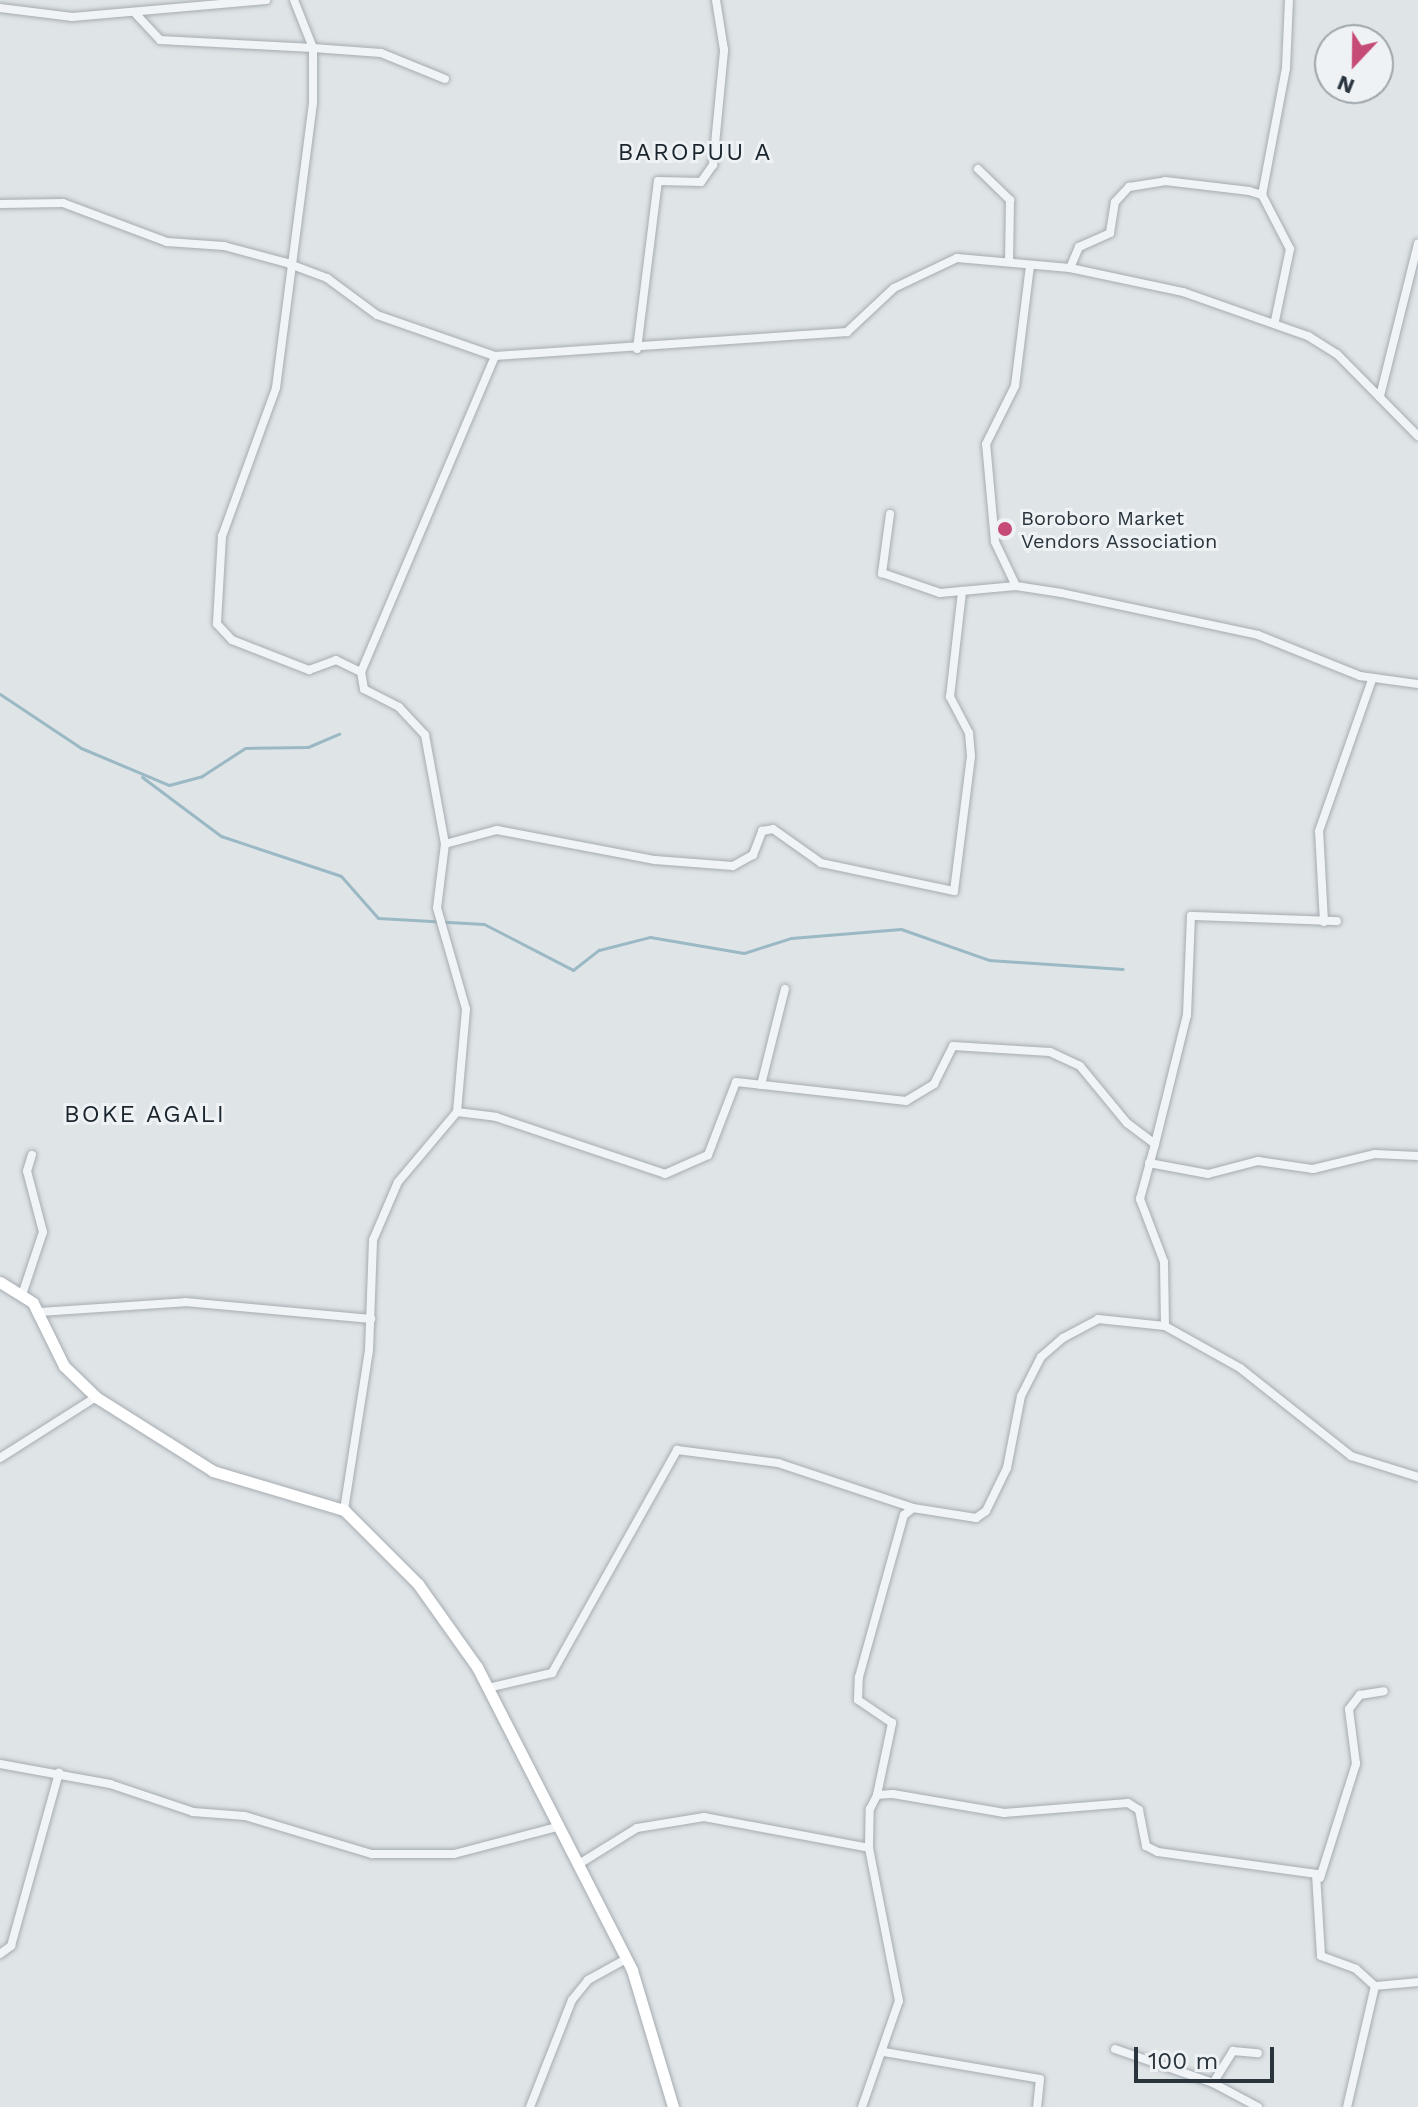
<!DOCTYPE html>
<html>
<head>
<meta charset="utf-8">
<style>
	body { margin:0 }
	#map { position:relative; width:1418px; height:2107px; overflow:hidden; background:#dfe4e7; font-family:"Work Sans",sans-serif }
	div>[style] { position:absolute }
	.stream>* { height:3px; margin:-1.5px; padding:0 1.5px; transform-origin:1.5px; border-radius:1.5px; background:#9bb9c5 }
	.roads { filter:drop-shadow(0 0 2px #a5acb1) drop-shadow(0 0 2px #a5acb1) }
	.street>* { height:8px; margin:-4px; padding:0 4px; transform-origin:4px; border-radius:4px; background:#f1f4f6 }
	.secondary>* { height:11px; margin:-5.5px; padding:0 5.5px; transform-origin:5.5px; border-radius:5.5px; background:#fff }
	.dots>* { width:22px; height:22px; translate:-50% -50%; box-sizing:border-box; border:4px solid #eef2f5; border-radius:50% }
	span { translate:-50% -50%; white-space:nowrap; text-align:center; line-height:1.15; -webkit-text-stroke:6px #eef2f5; paint-order:stroke }
	.poi-label { font-size:20px; color:#29343d }
	.left { translate:0 -50%; text-align:left }
	.quarter-label { font-size:24px; color:#1b252e; letter-spacing:2px }
	.north { position:absolute; left:1314px; top:24px; width:80px; height:80px; box-sizing:border-box; background:#eef2f5; border:2px solid #9fa6ab; border-radius:50%; rotate:202deg; font-size:22px; font-weight:700; line-height:32px; text-align:center; color:#29343d }
	.north::after { content:''; display:block; margin:auto; width:28px; height:36px; background:#c64a76; clip-path:polygon(50% 0,100% 100%,50% 72%,0 100%) }
	.scale { position:absolute; left:1134px; top:2047px; width:140px; height:36px; box-sizing:border-box; border:4px solid #29343d; border-top:0; padding-left:10px; font-size:24px; line-height:28px; white-space:nowrap; color:#29343d; -webkit-text-stroke:6px #eef2f5; paint-order:stroke }
</style>
</head>
<body>
<div id="map">
	<div class="stream">
		<i style="left:0;top:694px;width:97px;rotate:33.7deg"></i>
		<i style="left:81px;top:748px;width:95px;rotate:22.8deg"></i>
		<i style="left:169px;top:785px;width:34px;rotate:-15deg"></i>
		<i style="left:202px;top:776px;width:51px;rotate:-33.1deg"></i>
		<i style="left:245px;top:748px;width:63px;rotate:-0.9deg"></i>
		<i style="left:308px;top:747px;width:34px;rotate:-23deg"></i>
		<i style="left:142px;top:777px;width:99px;rotate:36.8deg"></i>
		<i style="left:221px;top:836px;width:126px;rotate:18.4deg"></i>
		<i style="left:341px;top:876px;width:56px;rotate:48.6deg"></i>
		<i style="left:378px;top:918px;width:106px;rotate:3.2deg"></i>
		<i style="left:484px;top:924px;width:100px;rotate:27.3deg"></i>
		<i style="left:573px;top:970px;width:33px;rotate:-38deg"></i>
		<i style="left:599px;top:950px;width:53px;rotate:-14.3deg"></i>
		<i style="left:650px;top:937px;width:95px;rotate:9.7deg"></i>
		<i style="left:744px;top:953px;width:49px;rotate:-17.7deg"></i>
		<i style="left:791px;top:938px;width:110px;rotate:-4.7deg"></i>
		<i style="left:901px;top:929px;width:93px;rotate:19.4deg"></i>
		<i style="left:989px;top:960px;width:134px;rotate:3.8deg"></i>
	</div>
	<div class="roads">
		<div class="street">
			<i style="left:294px;top:0;width:52px;rotate:68.4deg"></i>
			<i style="left:313px;top:48px;width:68px;rotate:4.2deg"></i>
			<i style="left:381px;top:53px;width:69px;rotate:22.1deg"></i>
			<i style="left:0;top:8px;width:73px;rotate:7.1deg"></i>
			<i style="left:72px;top:17px;width:195px;rotate:-5deg"></i>
			<i style="left:134px;top:12px;width:38px;rotate:47deg"></i>
			<i style="left:160px;top:40px;width:153px;rotate:3deg"></i>
			<i style="left:313px;top:48px;width:55px;rotate:90deg"></i>
			<i style="left:313px;top:103px;width:287px;rotate:97.4deg"></i>
			<i style="left:276px;top:388px;width:158px;rotate:110deg"></i>
			<i style="left:222px;top:536px;width:88px;rotate:93.3deg"></i>
			<i style="left:217px;top:624px;width:22px;rotate:47deg"></i>
			<i style="left:232px;top:640px;width:83px;rotate:21.3deg"></i>
			<i style="left:309px;top:670px;width:29px;rotate:-20deg"></i>
			<i style="left:336px;top:660px;width:28px;rotate:26deg"></i>
			<i style="left:978px;top:169px;width:45px;rotate:44.1deg"></i>
			<i style="left:1010px;top:200px;width:61px;rotate:90.9deg"></i>
			<i style="left:1262px;top:195px;width:129px;rotate:-79.3deg"></i>
			<i style="left:1286px;top:68px;width:68px;rotate:-87.5deg"></i>
			<i style="left:0;top:204px;width:63px;rotate:-0.9deg"></i>
			<i style="left:63px;top:203px;width:111px;rotate:20.6deg"></i>
			<i style="left:167px;top:242px;width:57px;rotate:4deg"></i>
			<i style="left:224px;top:246px;width:65px;rotate:15.1deg"></i>
			<i style="left:287px;top:263px;width:43px;rotate:20.6deg"></i>
			<i style="left:327px;top:278px;width:62px;rotate:36.5deg"></i>
			<i style="left:377px;top:315px;width:125px;rotate:19.2deg"></i>
			<i style="left:495px;top:356px;width:353px;rotate:-3.9deg"></i>
			<i style="left:847px;top:332px;width:64px;rotate:-43.1deg"></i>
			<i style="left:894px;top:288px;width:70px;rotate:-25.5deg"></i>
			<i style="left:957px;top:258px;width:113px;rotate:5.1deg"></i>
			<i style="left:1070px;top:268px;width:116px;rotate:12deg"></i>
			<i style="left:1183px;top:292px;width:133px;rotate:19.4deg"></i>
			<i style="left:1308px;top:336px;width:34px;rotate:32deg"></i>
			<i style="left:1337px;top:354px;width:115px;rotate:45.4deg"></i>
			<i style="left:1070px;top:268px;width:23px;rotate:-67deg"></i>
			<i style="left:1079px;top:247px;width:34px;rotate:-24deg"></i>
			<i style="left:1110px;top:233px;width:31px;rotate:-81deg"></i>
			<i style="left:1115px;top:202px;width:21px;rotate:-47deg"></i>
			<i style="left:1129px;top:187px;width:36px;rotate:-9deg"></i>
			<i style="left:1165px;top:181px;width:85px;rotate:6.8deg"></i>
			<i style="left:1249px;top:191px;width:14px;rotate:17deg"></i>
			<i style="left:1262px;top:195px;width:61px;rotate:62.6deg"></i>
			<i style="left:1290px;top:249px;width:74px;rotate:101.8deg"></i>
			<i style="left:637px;top:349px;width:169px;rotate:-82.9deg"></i>
			<i style="left:658px;top:181px;width:43px;rotate:1.3deg"></i>
			<i style="left:701px;top:182px;width:21px;rotate:-55deg"></i>
			<i style="left:713px;top:165px;width:116px;rotate:-84.5deg"></i>
			<i style="left:724px;top:50px;width:51px;rotate:-99.1deg"></i>
			<i style="left:1380px;top:396px;width:157px;rotate:-76deg"></i>
			<i style="left:890px;top:514px;width:60px;rotate:97.7deg"></i>
			<i style="left:882px;top:573px;width:61px;rotate:19deg"></i>
			<i style="left:940px;top:593px;width:76px;rotate:-5.3deg"></i>
			<i style="left:1016px;top:586px;width:46px;rotate:8.8deg"></i>
			<i style="left:1061px;top:593px;width:201px;rotate:12deg"></i>
			<i style="left:1258px;top:635px;width:110px;rotate:21.9deg"></i>
			<i style="left:1360px;top:676px;width:59px;rotate:7.9deg"></i>
			<i style="left:1016px;top:586px;width:49px;rotate:-115.5deg"></i>
			<i style="left:995px;top:542px;width:98px;rotate:-95.2deg"></i>
			<i style="left:986px;top:444px;width:65px;rotate:-63.4deg"></i>
			<i style="left:1015px;top:386px;width:122px;rotate:-82.9deg"></i>
			<i style="left:445px;top:844px;width:54px;rotate:-15.1deg"></i>
			<i style="left:497px;top:830px;width:161px;rotate:10.8deg"></i>
			<i style="left:655px;top:860px;width:78px;rotate:4.4deg"></i>
			<i style="left:733px;top:866px;width:23px;rotate:-29deg"></i>
			<i style="left:753px;top:855px;width:26px;rotate:-69deg"></i>
			<i style="left:762px;top:831px;width:11px;rotate:-10deg"></i>
			<i style="left:773px;top:829px;width:59px;rotate:35.3deg"></i>
			<i style="left:821px;top:863px;width:136px;rotate:11.9deg"></i>
			<i style="left:954px;top:891px;width:136px;rotate:-82.8deg"></i>
			<i style="left:971px;top:756px;width:23px;rotate:-95deg"></i>
			<i style="left:969px;top:733px;width:41px;rotate:-117.8deg"></i>
			<i style="left:950px;top:697px;width:107px;rotate:-83.5deg"></i>
			<i style="left:1324px;top:922px;width:91px;rotate:-93.1deg"></i>
			<i style="left:1319px;top:831px;width:160px;rotate:-70.7deg"></i>
			<i style="left:761px;top:1085px;width:99px;rotate:-76deg"></i>
			<i style="left:457px;top:1112px;width:39px;rotate:7deg"></i>
			<i style="left:496px;top:1117px;width:178px;rotate:18.6deg"></i>
			<i style="left:665px;top:1174px;width:47px;rotate:-23.8deg"></i>
			<i style="left:708px;top:1155px;width:78px;rotate:-69deg"></i>
			<i style="left:736px;top:1082px;width:171px;rotate:6.4deg"></i>
			<i style="left:906px;top:1101px;width:33px;rotate:-31deg"></i>
			<i style="left:934px;top:1084px;width:42px;rotate:-63.4deg"></i>
			<i style="left:953px;top:1046px;width:97px;rotate:3.5deg"></i>
			<i style="left:1050px;top:1052px;width:33px;rotate:25deg"></i>
			<i style="left:1080px;top:1066px;width:74px;rotate:50.5deg"></i>
			<i style="left:1127px;top:1123px;width:35px;rotate:37deg"></i>
			<i style="left:1155px;top:1144px;width:57px;rotate:105.3deg"></i>
			<i style="left:1140px;top:1199px;width:67px;rotate:69.1deg"></i>
			<i style="left:1164px;top:1262px;width:64px;rotate:89.1deg"></i>
			<i style="left:1155px;top:1144px;width:133px;rotate:-76.1deg"></i>
			<i style="left:1187px;top:1015px;width:99px;rotate:-87.7deg"></i>
			<i style="left:1191px;top:916px;width:146px;rotate:2deg"></i>
			<i style="left:1149px;top:1163px;width:60px;rotate:10.6deg"></i>
			<i style="left:1208px;top:1174px;width:52px;rotate:-14.6deg"></i>
			<i style="left:1258px;top:1161px;width:56px;rotate:8.3deg"></i>
			<i style="left:1313px;top:1169px;width:64px;rotate:-13.6deg"></i>
			<i style="left:1375px;top:1154px;width:43px;rotate:2.7deg"></i>
			<i style="left:23px;top:1292px;width:63px;rotate:-71.6deg"></i>
			<i style="left:43px;top:1232px;width:63px;rotate:-104.7deg"></i>
			<i style="left:27px;top:1171px;width:17px;rotate:-73deg"></i>
			<i style="left:40px;top:1312px;width:145px;rotate:-3.9deg"></i>
			<i style="left:185px;top:1302px;width:187px;rotate:5.2deg"></i>
			<i style="left:0;top:1458px;width:114px;rotate:-32.4deg"></i>
			<i style="left:344px;top:1510px;width:162px;rotate:-81.1deg"></i>
			<i style="left:369px;top:1350px;width:110px;rotate:-87.9deg"></i>
			<i style="left:373px;top:1240px;width:63px;rotate:-66.7deg"></i>
			<i style="left:398px;top:1182px;width:92px;rotate:-49.9deg"></i>
			<i style="left:457px;top:1112px;width:103px;rotate:-85deg"></i>
			<i style="left:466px;top:1009px;width:105px;rotate:-106deg"></i>
			<i style="left:437px;top:908px;width:64px;rotate:-82.9deg"></i>
			<i style="left:445px;top:844px;width:111px;rotate:-100.4deg"></i>
			<i style="left:425px;top:735px;width:38px;rotate:-133deg"></i>
			<i style="left:399px;top:707px;width:39px;rotate:-153deg"></i>
			<i style="left:364px;top:689px;width:17px;rotate:-100deg"></i>
			<i style="left:361px;top:672px;width:343px;rotate:-67deg"></i>
			<i style="left:488px;top:1688px;width:66px;rotate:-13.2deg"></i>
			<i style="left:552px;top:1673px;width:256px;rotate:-60.7deg"></i>
			<i style="left:677px;top:1450px;width:102px;rotate:7.3deg"></i>
			<i style="left:778px;top:1463px;width:142px;rotate:18.4deg"></i>
			<i style="left:0;top:1764px;width:112px;rotate:10.3deg"></i>
			<i style="left:110px;top:1784px;width:88px;rotate:18.6deg"></i>
			<i style="left:193px;top:1812px;width:52px;rotate:4.4deg"></i>
			<i style="left:245px;top:1816px;width:133px;rotate:16.7deg"></i>
			<i style="left:372px;top:1854px;width:82px"></i>
			<i style="left:454px;top:1854px;width:106px;rotate:-14.7deg"></i>
			<i style="left:877px;top:1795px;width:74px;rotate:-78.2deg"></i>
			<i style="left:892px;top:1723px;width:41px;rotate:-145.9deg"></i>
			<i style="left:858px;top:1700px;width:23px;rotate:-88deg"></i>
			<i style="left:859px;top:1677px;width:168px;rotate:-74.5deg"></i>
			<i style="left:904px;top:1515px;width:11px;rotate:-38deg"></i>
			<i style="left:913px;top:1508px;width:64px;rotate:9deg"></i>
			<i style="left:976px;top:1518px;width:12px;rotate:-35deg"></i>
			<i style="left:986px;top:1511px;width:48px;rotate:-64deg"></i>
			<i style="left:1007px;top:1468px;width:73px;rotate:-79deg"></i>
			<i style="left:1021px;top:1396px;width:44px;rotate:-62.9deg"></i>
			<i style="left:1041px;top:1357px;width:29px;rotate:-41deg"></i>
			<i style="left:1063px;top:1338px;width:40px;rotate:-28deg"></i>
			<i style="left:1098px;top:1319px;width:67px;rotate:6deg"></i>
			<i style="left:1165px;top:1326px;width:86px;rotate:29.2deg"></i>
			<i style="left:1240px;top:1368px;width:142px;rotate:38.4deg"></i>
			<i style="left:1351px;top:1456px;width:70px;rotate:17.4deg"></i>
			<i style="left:579px;top:1864px;width:68px;rotate:-31.8deg"></i>
			<i style="left:637px;top:1828px;width:68px;rotate:-9.3deg"></i>
			<i style="left:704px;top:1817px;width:168px;rotate:10.6deg"></i>
			<i style="left:1320px;top:1878px;width:120px;rotate:-72.5deg"></i>
			<i style="left:1356px;top:1764px;width:55px;rotate:-97.3deg"></i>
			<i style="left:1349px;top:1709px;width:18px;rotate:-52deg"></i>
			<i style="left:1360px;top:1695px;width:24px;rotate:-9deg"></i>
			<i style="left:0;top:1954px;width:14px;rotate:-36deg"></i>
			<i style="left:11px;top:1946px;width:180px;rotate:-74.5deg"></i>
			<i style="left:1375px;top:1986px;width:43px;rotate:-5.3deg"></i>
			<i style="left:1115px;top:2049px;width:104px;rotate:19.1deg"></i>
			<i style="left:1213px;top:2083px;width:51px;rotate:28.1deg"></i>
			<i style="left:884px;top:2052px;width:158px;rotate:9.8deg"></i>
			<i style="left:1040px;top:2079px;width:28px;rotate:96deg"></i>
			<i style="left:1213px;top:2083px;width:38px;rotate:-58deg"></i>
			<i style="left:1233px;top:2051px;width:25px;rotate:5deg"></i>
			<i style="left:530px;top:2107px;width:115px;rotate:-68.6deg"></i>
			<i style="left:572px;top:2000px;width:26px;rotate:-51deg"></i>
			<i style="left:588px;top:1980px;width:43px;rotate:-28.9deg"></i>
			<i style="left:862px;top:2107px;width:112px;rotate:-70.8deg"></i>
			<i style="left:899px;top:2001px;width:156px;rotate:-101.1deg"></i>
			<i style="left:869px;top:1848px;width:39px;rotate:-89deg"></i>
			<i style="left:870px;top:1809px;width:16px;rotate:-63deg"></i>
			<i style="left:877px;top:1795px;width:16px;rotate:-4deg"></i>
			<i style="left:893px;top:1794px;width:113px;rotate:9.7deg"></i>
			<i style="left:1004px;top:1813px;width:124px;rotate:-4.6deg"></i>
			<i style="left:1128px;top:1803px;width:13px;rotate:32deg"></i>
			<i style="left:1139px;top:1810px;width:37px;rotate:79deg"></i>
			<i style="left:1146px;top:1846px;width:13px;rotate:27deg"></i>
			<i style="left:1158px;top:1852px;width:160px;rotate:7.9deg"></i>
			<i style="left:1316px;top:1874px;width:82px;rotate:86.5deg"></i>
			<i style="left:1321px;top:1956px;width:37px;rotate:20deg"></i>
			<i style="left:1356px;top:1969px;width:25px;rotate:42deg"></i>
			<i style="left:1375px;top:1986px;width:124px;rotate:103deg"></i>
		</div>
		<div class="secondary">
			<i style="left:0;top:1282px;width:39px;rotate:32deg"></i>
			<i style="left:33px;top:1303px;width:70px;rotate:63.8deg"></i>
			<i style="left:64px;top:1366px;width:45px;rotate:44.1deg"></i>
			<i style="left:96px;top:1397px;width:138px;rotate:32.3deg"></i>
			<i style="left:213px;top:1471px;width:137px;rotate:16.6deg"></i>
			<i style="left:344px;top:1510px;width:105px;rotate:45deg"></i>
			<i style="left:418px;top:1584px;width:102px;rotate:54.6deg"></i>
			<i style="left:477px;top:1667px;width:340px;rotate:62.9deg"></i>
			<i style="left:632px;top:1970px;width:143px;rotate:73.3deg"></i>
		</div>
	</div>
	<div class="dots">
		<i style="left:1005px;top:529px;background:#c64a76"></i>
	</div>
	<div class="poi-label">
		<span class="left" style="left:1021px;top:530px">Boroboro Market<br>Vendors Association</span>
	</div>
	<div class="quarter-label">
		<span style="left:695px;top:153px">BAROPUU A</span>
		<span style="left:145px;top:1115px">BOKE AGALI</span>
	</div>
	<div class="north">N</div>
	<div class="scale">100 m</div>
</div>
</body>
</html>
